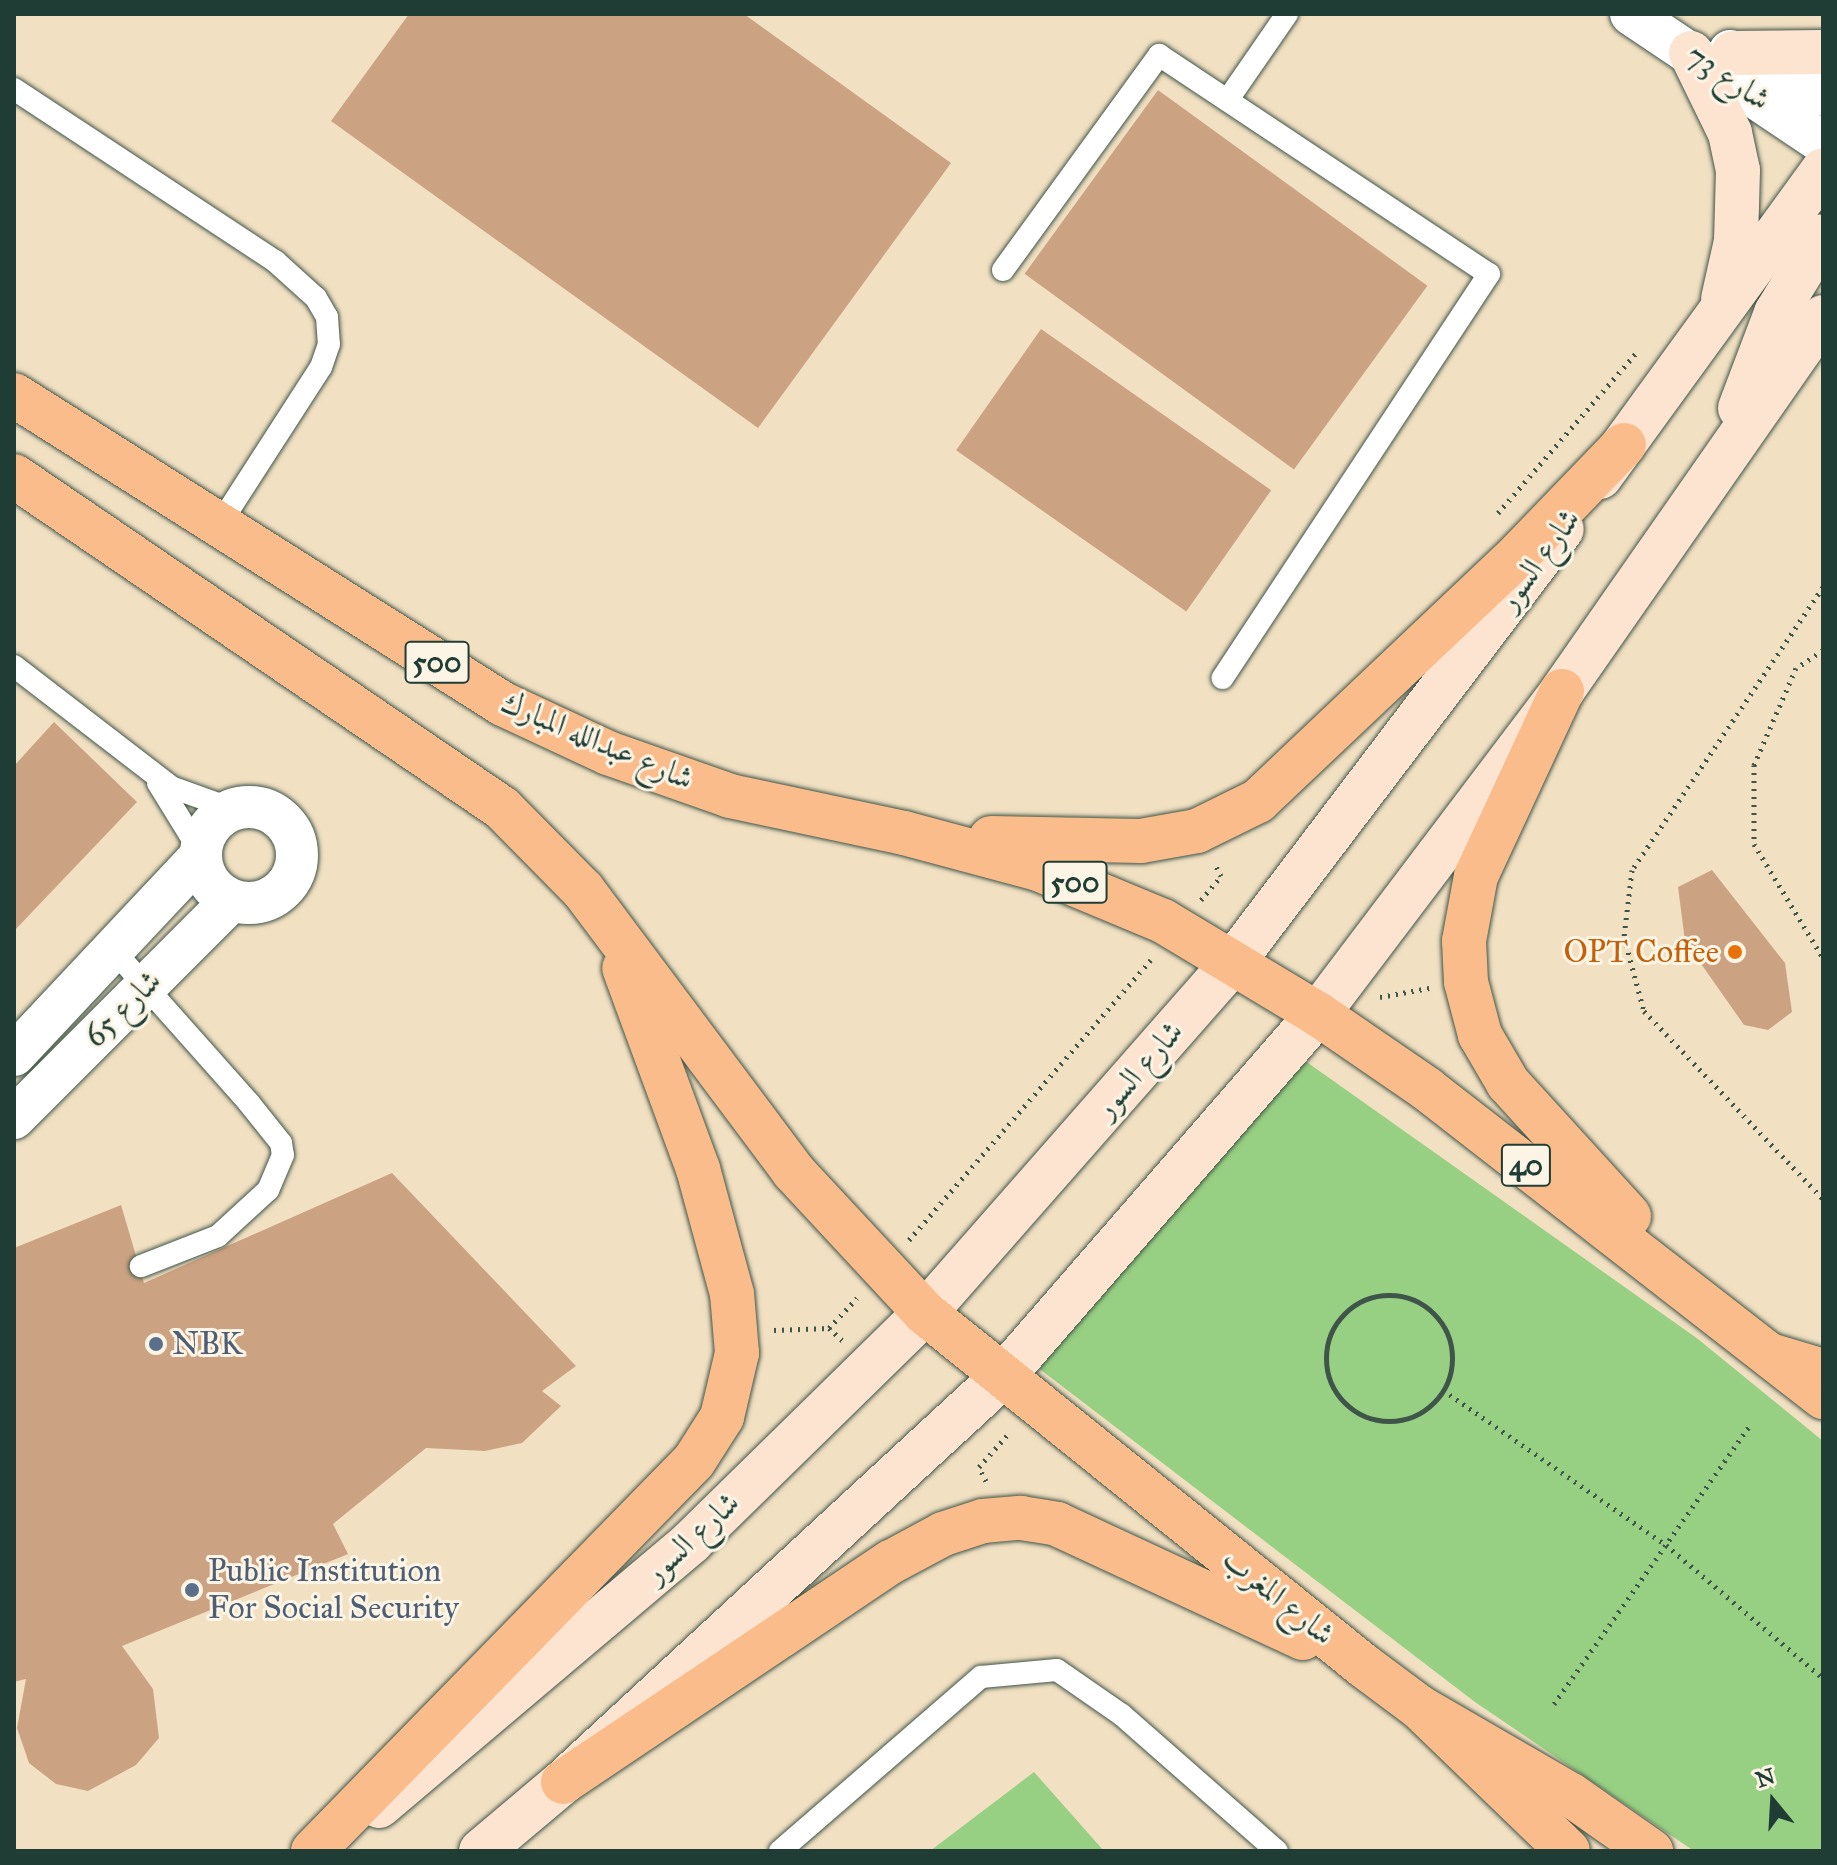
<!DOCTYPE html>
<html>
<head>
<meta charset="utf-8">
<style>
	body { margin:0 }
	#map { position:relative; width:1837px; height:1865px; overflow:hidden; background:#f2e0c2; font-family:"IM FELL Great Primer",Amiri,serif }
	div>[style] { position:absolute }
	.green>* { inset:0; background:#98d083 }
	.building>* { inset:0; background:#cca382; transform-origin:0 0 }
	.path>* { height:5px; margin-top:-2.5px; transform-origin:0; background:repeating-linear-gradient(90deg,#3f5549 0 2px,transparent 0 8px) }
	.path>.ring { margin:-2.5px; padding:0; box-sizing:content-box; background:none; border:5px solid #3f5549; border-radius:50% }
	.roads { filter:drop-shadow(0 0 2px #3f5549) drop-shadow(0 0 2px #3f5549) }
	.lane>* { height:22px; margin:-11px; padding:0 11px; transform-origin:11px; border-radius:11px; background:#fff }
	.street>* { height:42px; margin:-21px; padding:0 21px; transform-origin:21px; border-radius:21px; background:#fff }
	.street>.ring { margin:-21px; padding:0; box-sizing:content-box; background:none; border:42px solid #fff; border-radius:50% }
	.secondary>* { height:44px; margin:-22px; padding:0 22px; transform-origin:22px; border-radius:22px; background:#fde4d1 }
	.primary>* { height:44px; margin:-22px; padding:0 22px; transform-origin:22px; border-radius:22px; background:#fabc8b }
	.highway>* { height:44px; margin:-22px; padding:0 22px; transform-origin:22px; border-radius:22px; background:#fabc8b }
	.dots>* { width:22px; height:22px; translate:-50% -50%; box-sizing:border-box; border:4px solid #fcf5e5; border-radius:50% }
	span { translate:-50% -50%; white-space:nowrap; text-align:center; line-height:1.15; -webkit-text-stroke:6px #fcf5e5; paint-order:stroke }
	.shield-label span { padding:2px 6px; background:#fcf5e5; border:2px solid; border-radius:6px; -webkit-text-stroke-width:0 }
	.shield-label { font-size:30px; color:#1f3d34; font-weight:700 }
	.street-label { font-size:32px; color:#1f3d34 }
	.food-label { font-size:32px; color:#c56008 }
	.right { translate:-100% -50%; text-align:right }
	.service-label { font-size:32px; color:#4e5e75 }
	.left { translate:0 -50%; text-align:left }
	.frame { position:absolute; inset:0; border:16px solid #1f3d34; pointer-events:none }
	.north { position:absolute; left:1733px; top:1761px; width:80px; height:80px; -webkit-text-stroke:6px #fcf5e5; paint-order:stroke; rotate:342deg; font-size:22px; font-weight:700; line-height:32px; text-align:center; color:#1f3d34 }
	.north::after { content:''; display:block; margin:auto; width:28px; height:36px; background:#1f3d34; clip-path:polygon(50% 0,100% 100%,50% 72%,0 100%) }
</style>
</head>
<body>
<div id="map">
	<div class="green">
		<i style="clip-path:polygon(1301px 1058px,1698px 1339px,1823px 1441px,1823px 1851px,1694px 1851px,1475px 1702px,1037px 1367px)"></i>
		<i style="clip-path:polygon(1034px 1772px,1104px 1851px,930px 1851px)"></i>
	</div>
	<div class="building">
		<i style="clip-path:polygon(409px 14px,744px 14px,951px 163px,758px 428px,331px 121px)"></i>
		<i style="left:1158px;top:90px;width:333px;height:227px;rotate:36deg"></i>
		<i style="left:1041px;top:329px;width:281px;height:148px;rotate:35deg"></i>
		<i style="clip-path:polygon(54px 722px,137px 802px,14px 931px,14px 766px)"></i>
		<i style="clip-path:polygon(1712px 870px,1785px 963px,1792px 1012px,1768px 1030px,1744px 1025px,1685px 941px,1678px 887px)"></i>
		<i style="clip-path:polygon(392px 1173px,576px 1366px,542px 1391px,561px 1406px,522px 1443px,485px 1451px,426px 1448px,333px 1524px,348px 1554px,122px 1646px,153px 1689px,159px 1738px,136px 1765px,88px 1791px,56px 1784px,29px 1763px,17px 1728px,26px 1679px,14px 1682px,14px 1248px,121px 1205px,144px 1283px)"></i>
	</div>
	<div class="path">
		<i style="left:1498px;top:513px;width:214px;rotate:-49.2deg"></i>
		<i style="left:1823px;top:587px;width:341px;rotate:124deg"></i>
		<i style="left:1632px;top:870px;width:67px;rotate:96.8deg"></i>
		<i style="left:1624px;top:937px;width:77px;rotate:74.9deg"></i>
		<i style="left:1644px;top:1011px;width:260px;rotate:46.4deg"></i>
		<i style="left:1823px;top:650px;width:32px;rotate:146deg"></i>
		<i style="left:1796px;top:668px;width:106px;rotate:113.4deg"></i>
		<i style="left:1754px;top:765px;width:79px;rotate:90deg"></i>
		<i style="left:1754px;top:844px;width:133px;rotate:58.8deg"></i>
		<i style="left:1201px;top:900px;width:31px;rotate:-50deg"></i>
		<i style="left:1221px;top:876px;width:11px;rotate:-117deg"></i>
		<i style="left:1380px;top:997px;width:50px;rotate:-10.4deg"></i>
		<i style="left:909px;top:1240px;width:370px;rotate:-49.2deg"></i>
		<i class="ring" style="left:1326px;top:1295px;width:121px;height:121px"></i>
		<i style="left:829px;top:1328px;width:41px;rotate:-47deg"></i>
		<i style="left:774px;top:1330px;width:55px;rotate:-2.1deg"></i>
		<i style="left:829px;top:1328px;width:19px;rotate:43deg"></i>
		<i style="left:1443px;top:1390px;width:272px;rotate:34.8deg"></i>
		<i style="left:1666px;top:1545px;width:206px;rotate:40.3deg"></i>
		<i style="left:986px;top:1481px;width:16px;rotate:-117deg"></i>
		<i style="left:979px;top:1467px;width:47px;rotate:-48.5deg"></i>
		<i style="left:1554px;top:1704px;width:341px;rotate:-54.9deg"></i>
	</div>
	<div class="roads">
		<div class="lane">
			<i style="left:14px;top:89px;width:313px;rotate:33.4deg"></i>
			<i style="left:275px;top:261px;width:55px;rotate:42.1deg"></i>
			<i style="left:316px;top:298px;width:22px;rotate:60deg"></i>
			<i style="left:327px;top:317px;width:27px;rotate:86deg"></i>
			<i style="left:329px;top:344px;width:24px;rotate:109deg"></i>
			<i style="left:321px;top:367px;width:188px;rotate:122.8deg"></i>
			<i style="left:1229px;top:98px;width:102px;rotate:-55.4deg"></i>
			<i style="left:1003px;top:270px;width:266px;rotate:-54deg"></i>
			<i style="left:1159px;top:55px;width:396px;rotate:33.6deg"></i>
			<i style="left:1489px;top:274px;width:484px;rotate:123.4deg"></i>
			<i style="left:14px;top:666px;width:198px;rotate:37.6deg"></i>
			<i style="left:171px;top:787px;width:65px;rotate:19.8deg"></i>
			<i style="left:158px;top:783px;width:82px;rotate:58.4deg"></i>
			<i style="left:115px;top:952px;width:202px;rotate:48.4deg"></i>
			<i style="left:249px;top:1103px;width:51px;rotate:51.3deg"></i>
			<i style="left:281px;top:1143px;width:12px;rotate:81deg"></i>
			<i style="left:283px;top:1155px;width:38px;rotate:113deg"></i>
			<i style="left:268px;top:1190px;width:68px;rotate:137.4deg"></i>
			<i style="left:218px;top:1236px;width:83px;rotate:158.7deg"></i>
			<i style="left:780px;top:1851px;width:266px;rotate:-40.9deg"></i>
			<i style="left:981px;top:1677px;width:76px;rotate:-5.3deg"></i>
			<i style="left:1057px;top:1670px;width:79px;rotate:34.7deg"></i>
			<i style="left:1122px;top:1715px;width:206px;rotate:41.3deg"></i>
		</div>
		<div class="street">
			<i style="left:1631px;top:14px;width:231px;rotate:33.9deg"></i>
			<i style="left:1730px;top:51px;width:103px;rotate:25.3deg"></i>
			<i class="ring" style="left:201px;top:807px;width:54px;height:54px"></i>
			<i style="left:14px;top:1055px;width:273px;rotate:-46.8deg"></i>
			<i style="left:14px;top:1118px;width:308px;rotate:-45deg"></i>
		</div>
		<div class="secondary">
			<i style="left:1691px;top:53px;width:89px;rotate:64deg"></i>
			<i style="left:1730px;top:133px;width:38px;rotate:78deg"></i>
			<i style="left:1738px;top:170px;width:71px;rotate:91.6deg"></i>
			<i style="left:1736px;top:241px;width:59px;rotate:102.6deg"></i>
			<i style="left:1733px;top:53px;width:90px;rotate:-0.6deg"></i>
			<i style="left:1740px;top:408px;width:102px;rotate:-69.2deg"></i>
			<i style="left:1776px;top:313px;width:90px;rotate:-58.6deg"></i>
			<i style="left:1600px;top:477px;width:379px;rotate:-54deg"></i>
			<i style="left:379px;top:1806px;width:409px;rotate:-40.2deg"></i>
			<i style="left:691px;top:1542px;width:327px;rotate:-44.4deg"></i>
			<i style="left:925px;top:1313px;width:468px;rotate:-48.7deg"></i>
			<i style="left:1234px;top:961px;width:542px;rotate:-52.79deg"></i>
			<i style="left:481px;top:1851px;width:107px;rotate:-40.1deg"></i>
			<i style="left:563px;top:1782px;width:600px;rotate:-42.7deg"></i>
			<i style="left:1004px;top:1375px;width:478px;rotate:-49deg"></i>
			<i style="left:1318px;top:1014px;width:405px;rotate:-52.9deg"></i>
			<i style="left:1562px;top:691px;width:456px;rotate:-55.1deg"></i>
		</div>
		<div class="primary">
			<i style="left:14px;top:395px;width:578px;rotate:32.29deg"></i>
			<i style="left:503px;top:704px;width:116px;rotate:25deg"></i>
			<i style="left:608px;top:753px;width:129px;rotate:19.4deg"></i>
			<i style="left:730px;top:796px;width:178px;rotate:12deg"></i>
			<i style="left:904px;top:833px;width:139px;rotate:15deg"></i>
			<i style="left:1038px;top:869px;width:135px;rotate:22.6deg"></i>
			<i style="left:1163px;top:921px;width:181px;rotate:31deg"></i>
			<i style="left:1318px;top:1014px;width:132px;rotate:34.5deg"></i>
			<i style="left:1427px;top:1089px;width:502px;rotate:37.87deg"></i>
			<i style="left:14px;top:476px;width:590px;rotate:34.23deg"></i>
			<i style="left:502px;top:808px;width:115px;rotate:45.4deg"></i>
			<i style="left:583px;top:890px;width:351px;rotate:53.2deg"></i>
			<i style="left:793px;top:1171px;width:194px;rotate:47.1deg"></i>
			<i style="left:925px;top:1313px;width:563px;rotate:38.8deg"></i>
			<i style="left:1364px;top:1666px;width:69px;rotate:36.7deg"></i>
			<i style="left:1419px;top:1707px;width:176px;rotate:30.1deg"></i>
			<i style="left:1571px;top:1795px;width:98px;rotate:35deg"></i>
			<i style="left:1562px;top:691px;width:204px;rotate:114.9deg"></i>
			<i style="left:1476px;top:876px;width:66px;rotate:100.5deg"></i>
			<i style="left:1464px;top:941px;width:41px;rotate:87.2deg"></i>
			<i style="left:1466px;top:982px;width:55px;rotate:75.2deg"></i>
			<i style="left:1480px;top:1035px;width:56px;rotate:59.7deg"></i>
			<i style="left:1508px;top:1083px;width:180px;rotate:47.7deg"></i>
			<i style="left:991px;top:838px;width:150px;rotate:1.1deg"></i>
			<i style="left:1141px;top:841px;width:57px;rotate:-10.1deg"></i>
			<i style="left:1197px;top:831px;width:68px;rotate:-26.2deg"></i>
			<i style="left:1258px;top:801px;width:361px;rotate:-43.4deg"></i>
			<i style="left:1520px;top:553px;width:150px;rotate:-46.1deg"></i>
			<i style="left:563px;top:1782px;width:395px;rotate:-33.9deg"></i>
			<i style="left:891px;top:1562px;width:59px;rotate:-28.3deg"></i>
			<i style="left:943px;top:1534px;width:42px;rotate:-18deg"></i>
			<i style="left:983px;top:1521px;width:38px;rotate:-5deg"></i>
			<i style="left:1021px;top:1518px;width:36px;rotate:9deg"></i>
			<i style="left:1057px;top:1524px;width:271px;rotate:24.9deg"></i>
			<i style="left:313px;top:1851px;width:545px;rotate:-45.67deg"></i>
			<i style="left:694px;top:1461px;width:52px;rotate:-57.5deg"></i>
			<i style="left:722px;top:1417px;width:66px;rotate:-76.8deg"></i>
			<i style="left:737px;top:1353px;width:59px;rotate:-94.8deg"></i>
			<i style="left:732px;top:1294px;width:130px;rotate:-105.2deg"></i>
			<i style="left:698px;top:1169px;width:214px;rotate:-110.2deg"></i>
		</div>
		<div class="highway">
			<i style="left:1770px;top:1355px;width:55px;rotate:16.8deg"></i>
			<i style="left:1419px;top:1707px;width:207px;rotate:44deg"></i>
		</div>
	</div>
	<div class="dots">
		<i style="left:1735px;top:952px;background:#e8710a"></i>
		<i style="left:156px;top:1344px;background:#5c6f8a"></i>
		<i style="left:192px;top:1590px;background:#5c6f8a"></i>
	</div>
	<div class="shield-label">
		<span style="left:437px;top:662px">500</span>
		<span style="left:1075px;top:882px">500</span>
		<span style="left:1526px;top:1165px">40</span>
	</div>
	<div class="street-label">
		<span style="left:1728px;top:78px;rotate:33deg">شارع 73</span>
		<span style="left:1539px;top:560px;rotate:-54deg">شارع السور</span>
		<span style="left:597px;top:741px;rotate:23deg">شارع عبدالله المبارك</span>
		<span style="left:123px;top:1009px;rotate:-45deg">شارع 65</span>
		<span style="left:1139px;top:1070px;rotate:-49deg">شارع السور</span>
		<span style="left:692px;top:1538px;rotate:-43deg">شارع السور</span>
		<span style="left:1278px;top:1597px;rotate:39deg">شارع المغرب</span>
	</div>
	<div class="food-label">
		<span class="right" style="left:1719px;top:952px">OPT Coffee</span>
	</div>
	<div class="service-label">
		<span class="left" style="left:172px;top:1344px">NBK</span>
		<span class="left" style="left:208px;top:1590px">Public Institution<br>For Social Security</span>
	</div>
	<div class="frame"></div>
	<div class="north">N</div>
</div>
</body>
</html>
